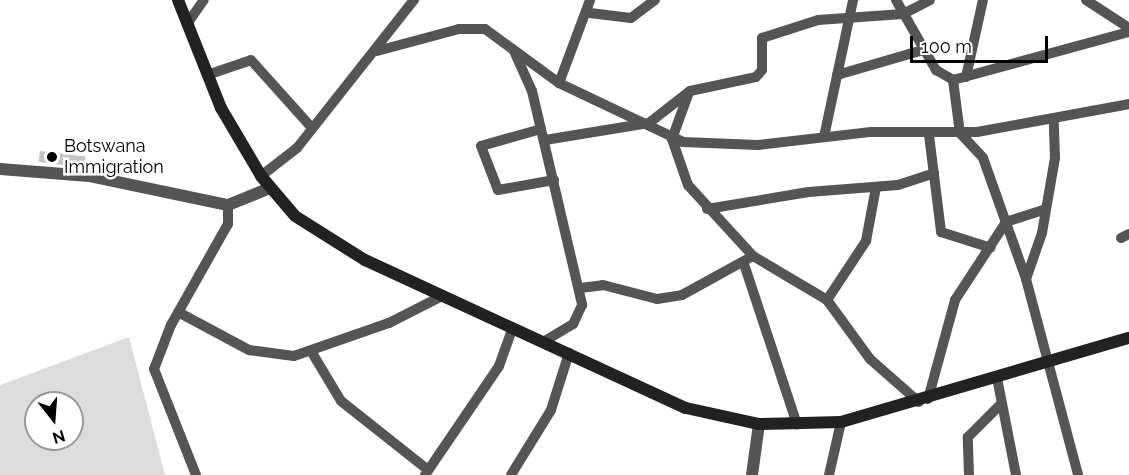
<!DOCTYPE html>
<html>
<head>
<meta charset="utf-8">
<style>
	body { margin:0 }
	#map { position:relative; width:1129px; height:475px; overflow:hidden; background:#fff; font-family:Raleway,sans-serif }
	div>[style] { position:absolute }
	.green>* { inset:0; background:#dcdcdc }
	.building>* { inset:0; background:#c4c4c4; transform-origin:0 0 }
	.minor>* { height:10px; margin:-5px; padding:0 5px; transform-origin:5px; border-radius:5px; background:#555 }
	.tertiary>* { height:12px; margin:-6px; padding:0 6px; transform-origin:6px; border-radius:6px; background:#555 }
	.secondary>* { height:12px; margin:-6px; padding:0 6px; transform-origin:6px; border-radius:6px; background:#222 }
	.dots>* { width:16px; height:16px; translate:-50% -50%; box-sizing:border-box; border:3px solid #fff; border-radius:50% }
	span { translate:-50% -50%; white-space:nowrap; text-align:center; line-height:1.15; -webkit-text-stroke:5px #fff; paint-order:stroke }
	.poi-label { font-size:18px; color:#000 }
	.left { translate:0 -50%; text-align:left }
	.north { position:absolute; left:24px; top:391px; width:60px; height:60px; box-sizing:border-box; background:#fff; border:2px solid #999; border-radius:50%; rotate:163deg; font-size:16px; font-weight:700; line-height:24px; text-align:center; color:#000 }
	.north::after { content:''; display:block; margin:auto; width:21px; height:27px; background:#000; clip-path:polygon(50% 0,100% 100%,50% 72%,0 100%) }
	.scale { position:absolute; left:910px; top:36px; width:138px; height:27px; box-sizing:border-box; border:3px solid #000; border-top:0; padding-left:8px; font-size:18px; line-height:21px; white-space:nowrap; color:#000; -webkit-text-stroke:4px #fff; paint-order:stroke }
</style>
</head>
<body>
<div id="map">
	<div class="green">
		<i style="clip-path:polygon(evenodd,129px 337px,165px 475px,0 475px,0 385px,129px 337px,36px 403px,72px 403px,72px 439px,36px 439px,36px 403px)"></i>
	</div>
	<div class="building">
		<i style="left:40px;top:151px;width:46px;height:11px;rotate:7deg"></i>
	</div>
	<div class="minor">
		<i style="left:896px;top:0;width:81px;rotate:60.3deg"></i>
		<i style="left:936px;top:70px;width:20px;rotate:30deg"></i>
		<i style="left:953px;top:80px;width:182px;rotate:-15.3deg"></i>
		<i style="left:1086px;top:0;width:51px;rotate:33.1deg"></i>
		<i style="left:590px;top:13px;width:41px;rotate:7deg"></i>
		<i style="left:631px;top:18px;width:30px;rotate:-37deg"></i>
		<i style="left:187px;top:24px;width:29px;rotate:-55deg"></i>
		<i style="left:377px;top:51px;width:85px;rotate:-15deg"></i>
		<i style="left:459px;top:29px;width:26px"></i>
		<i style="left:485px;top:29px;width:92px;rotate:36.1deg"></i>
		<i style="left:559px;top:83px;width:137px;rotate:25.4deg"></i>
		<i style="left:683px;top:142px;width:75px;rotate:2.3deg"></i>
		<i style="left:758px;top:145px;width:114px;rotate:-6.6deg"></i>
		<i style="left:871px;top:132px;width:106px"></i>
		<i style="left:977px;top:132px;width:155px;rotate:-10.4deg"></i>
		<i style="left:514px;top:51px;width:44px;rotate:65.8deg"></i>
		<i style="left:532px;top:91px;width:220px;rotate:76.8deg"></i>
		<i style="left:582px;top:305px;width:21px;rotate:115deg"></i>
		<i style="left:573px;top:324px;width:33px;rotate:149deg"></i>
		<i style="left:207px;top:75px;width:46px;rotate:-18.8deg"></i>
		<i style="left:251px;top:60px;width:91px;rotate:48.1deg"></i>
		<i style="left:837px;top:75px;width:90px;rotate:-16.2deg"></i>
		<i style="left:966px;top:77px;width:79px;rotate:-77.6deg"></i>
		<i style="left:953px;top:80px;width:53px;rotate:82.5deg"></i>
		<i style="left:960px;top:133px;width:34px;rotate:47deg"></i>
		<i style="left:983px;top:158px;width:128px;rotate:70.4deg"></i>
		<i style="left:1026px;top:279px;width:49px;rotate:-70.8deg"></i>
		<i style="left:1042px;top:233px;width:76px;rotate:-80.2deg"></i>
		<i style="left:1055px;top:158px;width:37px;rotate:-92deg"></i>
		<i style="left:559px;top:83px;width:89px;rotate:-69.5deg"></i>
		<i style="left:689px;top:92px;width:50px;rotate:109.9deg"></i>
		<i style="left:672px;top:139px;width:49px;rotate:70.8deg"></i>
		<i style="left:688px;top:185px;width:96px;rotate:47.5deg"></i>
		<i style="left:753px;top:256px;width:86px;rotate:30.7deg"></i>
		<i style="left:827px;top:300px;width:73px;rotate:53.9deg"></i>
		<i style="left:870px;top:359px;width:65px;rotate:41.3deg"></i>
		<i style="left:541px;top:129px;width:62px;rotate:164.2deg"></i>
		<i style="left:481px;top:146px;width:47px;rotate:68.9deg"></i>
		<i style="left:498px;top:190px;width:57px;rotate:-10.1deg"></i>
		<i style="left:929px;top:135px;width:98px;rotate:82.9deg"></i>
		<i style="left:941px;top:232px;width:52px;rotate:17.7deg"></i>
		<i style="left:824px;top:137px;width:140px;rotate:-78deg"></i>
		<i style="left:545px;top:140px;width:105px;rotate:-9.3deg"></i>
		<i style="left:649px;top:123px;width:52px;rotate:-38deg"></i>
		<i style="left:690px;top:91px;width:67px;rotate:-12deg"></i>
		<i style="left:756px;top:77px;width:9px;rotate:-49deg"></i>
		<i style="left:762px;top:70px;width:32px;rotate:-90deg"></i>
		<i style="left:762px;top:38px;width:59px;rotate:-17.8deg"></i>
		<i style="left:818px;top:20px;width:85px;rotate:-4deg"></i>
		<i style="left:903px;top:14px;width:30px;rotate:-27deg"></i>
		<i style="left:261px;top:176px;width:46px;rotate:-37.9deg"></i>
		<i style="left:297px;top:148px;width:189px;rotate:-51.7deg"></i>
		<i style="left:707px;top:209px;width:103px;rotate:-9.5deg"></i>
		<i style="left:809px;top:192px;width:89px;rotate:-4.5deg"></i>
		<i style="left:898px;top:185px;width:38px;rotate:-18deg"></i>
		<i style="left:1121px;top:238px;width:9px;rotate:-27deg"></i>
		<i style="left:744px;top:264px;width:169px;rotate:71.7deg"></i>
		<i style="left:1026px;top:279px;width:203px;rotate:75.1deg"></i>
		<i style="left:580px;top:288px;width:23px;rotate:-7deg"></i>
		<i style="left:603px;top:285px;width:56px;rotate:14.5deg"></i>
		<i style="left:657px;top:299px;width:25px;rotate:-9deg"></i>
		<i style="left:682px;top:295px;width:81px;rotate:-28.8deg"></i>
		<i style="left:827px;top:300px;width:71px;rotate:-56.5deg"></i>
		<i style="left:866px;top:241px;width:55px;rotate:-79.5deg"></i>
		<i style="left:178px;top:312px;width:81px;rotate:28.2deg"></i>
		<i style="left:249px;top:350px;width:45px;rotate:7.6deg"></i>
		<i style="left:294px;top:356px;width:101px;rotate:-19.2deg"></i>
		<i style="left:389px;top:323px;width:59px;rotate:-27deg"></i>
		<i style="left:311px;top:351px;width:58px;rotate:59deg"></i>
		<i style="left:341px;top:401px;width:111px;rotate:38.4deg"></i>
		<i style="left:997px;top:378px;width:99px;rotate:78.9deg"></i>
		<i style="left:928px;top:399px;width:103px;rotate:-74.7deg"></i>
		<i style="left:955px;top:300px;width:93px;rotate:-56.8deg"></i>
		<i style="left:1006px;top:222px;width:39px;rotate:-18deg"></i>
		<i style="left:196px;top:475px;width:114px;rotate:-111.6deg"></i>
		<i style="left:154px;top:369px;width:47px;rotate:-68.9deg"></i>
		<i style="left:171px;top:325px;width:116px;rotate:-60.6deg"></i>
		<i style="left:228px;top:224px;width:19px;rotate:-90deg"></i>
		<i style="left:425px;top:475px;width:132px;rotate:-55.8deg"></i>
		<i style="left:499px;top:366px;width:41px;rotate:-70.3deg"></i>
		<i style="left:511px;top:475px;width:76px;rotate:-58.4deg"></i>
		<i style="left:551px;top:410px;width:60px;rotate:-72.5deg"></i>
		<i style="left:829px;top:475px;width:54px;rotate:-77.2deg"></i>
		<i style="left:969px;top:475px;width:38px;rotate:-92deg"></i>
		<i style="left:968px;top:437px;width:44px;rotate:-45deg"></i>
	</div>
	<div class="tertiary">
		<i style="left:0;top:169px;width:89px;rotate:4.5deg"></i>
		<i style="left:89px;top:176px;width:142px;rotate:11.8deg"></i>
		<i style="left:228px;top:205px;width:45px;rotate:-22deg"></i>
		<i style="left:752px;top:475px;width:51px;rotate:-82.2deg"></i>
	</div>
	<div class="secondary">
		<i style="left:178px;top:0;width:116px;rotate:68.3deg"></i>
		<i style="left:221px;top:108px;width:79px;rotate:59.5deg"></i>
		<i style="left:261px;top:176px;width:52px;rotate:49.6deg"></i>
		<i style="left:295px;top:216px;width:83px;rotate:32.2deg"></i>
		<i style="left:365px;top:260px;width:353px;rotate:24.8deg"></i>
		<i style="left:686px;top:408px;width:75px;rotate:12.4deg"></i>
		<i style="left:759px;top:424px;width:82px;rotate:-1.4deg"></i>
		<i style="left:841px;top:422px;width:300px;rotate:-16.3deg"></i>
	</div>
	<div class="dots">
		<i style="left:52px;top:157px;background:#000"></i>
	</div>
	<div class="poi-label">
		<span class="left" style="left:64px;top:157px">Botswana<br>Immigration</span>
	</div>
	<div class="north">N</div>
	<div class="scale">100 m</div>
</div>
</body>
</html>
